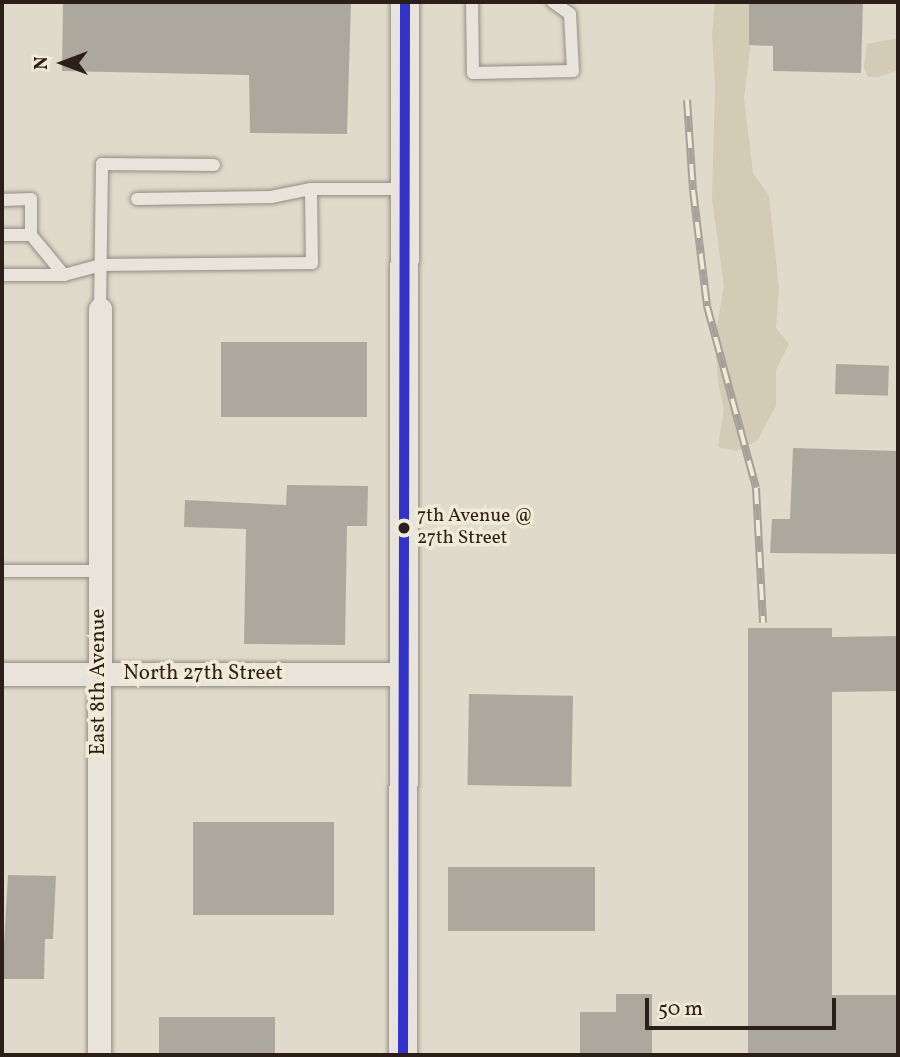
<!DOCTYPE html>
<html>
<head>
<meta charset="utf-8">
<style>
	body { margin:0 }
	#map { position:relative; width:900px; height:1057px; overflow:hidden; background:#e0daca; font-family:Vollkorn,serif }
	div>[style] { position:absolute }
	.green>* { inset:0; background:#d3cbb5 }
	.building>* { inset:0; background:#ada89e; transform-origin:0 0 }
	.roads { filter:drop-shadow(0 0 2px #928d84) drop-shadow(0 0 2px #928d84) }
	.service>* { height:12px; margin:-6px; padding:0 6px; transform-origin:6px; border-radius:6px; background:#e8e4dc }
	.minor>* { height:23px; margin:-11.5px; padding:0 11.5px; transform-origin:11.5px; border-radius:11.5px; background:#e8e4dc }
	.tertiary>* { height:28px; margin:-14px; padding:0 14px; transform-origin:14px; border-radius:14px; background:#e8e4dc }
	.rail>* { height:8px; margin-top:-4px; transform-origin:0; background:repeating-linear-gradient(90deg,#f1ead7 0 16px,#a5a19a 0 32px); box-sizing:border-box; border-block:2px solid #a5a19a }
	.bus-1>* { height:10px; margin:-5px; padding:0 5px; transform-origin:5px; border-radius:5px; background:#33c }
	.dots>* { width:19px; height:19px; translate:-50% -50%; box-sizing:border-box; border:4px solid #f1ead7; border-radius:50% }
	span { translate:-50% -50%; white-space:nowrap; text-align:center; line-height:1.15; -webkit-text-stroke:7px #f1ead7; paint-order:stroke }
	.bus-label { font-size:19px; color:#2c1e18 }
	.left { translate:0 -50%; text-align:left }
	.street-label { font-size:21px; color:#2c1e18 }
	.frame { position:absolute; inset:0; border:4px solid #2c1e18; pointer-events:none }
	.north { position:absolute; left:28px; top:28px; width:70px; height:70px; -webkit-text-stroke:5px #f1ead7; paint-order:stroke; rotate:270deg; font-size:19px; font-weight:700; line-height:28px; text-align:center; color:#2c1e18 }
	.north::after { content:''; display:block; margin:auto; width:24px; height:32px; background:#2c1e18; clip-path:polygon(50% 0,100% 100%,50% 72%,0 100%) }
	.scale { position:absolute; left:645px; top:998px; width:191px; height:32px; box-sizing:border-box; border:4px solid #2c1e18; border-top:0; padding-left:9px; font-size:21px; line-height:24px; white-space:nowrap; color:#2c1e18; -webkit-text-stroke:5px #f1ead7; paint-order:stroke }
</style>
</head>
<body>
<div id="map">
	<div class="green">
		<i style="clip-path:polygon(715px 2px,756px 2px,744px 98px,753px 173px,769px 196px,779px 289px,776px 328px,789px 344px,776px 370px,776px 406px,757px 441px,737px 451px,718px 447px,724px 409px,718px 383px,715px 337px,724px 286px,712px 199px,715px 86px,712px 34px)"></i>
		<i style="clip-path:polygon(898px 38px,898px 70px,878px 77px,868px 77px,864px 67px,867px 44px)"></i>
	</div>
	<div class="building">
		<i style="clip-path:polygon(63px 2px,351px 2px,347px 134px,250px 133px,249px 75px,62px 71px)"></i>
		<i style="clip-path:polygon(749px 2px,863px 2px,861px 73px,773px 71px,773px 46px,749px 45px)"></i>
		<i style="left:221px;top:342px;width:146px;height:75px"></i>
		<i style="left:836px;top:364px;width:53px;height:30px;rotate:2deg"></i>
		<i style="clip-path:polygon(793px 448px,898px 451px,898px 554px,770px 553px,772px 519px,790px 519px)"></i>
		<i style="clip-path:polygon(287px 485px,368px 486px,367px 526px,347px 526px,345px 645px,244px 644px,246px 529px,184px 527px,185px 500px,286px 505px)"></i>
		<i style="clip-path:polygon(748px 628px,832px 628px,832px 637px,898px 636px,898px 691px,832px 692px,832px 995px,898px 995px,898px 1055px,748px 1055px)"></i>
		<i style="left:469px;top:694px;width:104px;height:91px;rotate:1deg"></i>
		<i style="left:193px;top:822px;width:141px;height:93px"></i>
		<i style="left:448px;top:867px;width:147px;height:64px"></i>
		<i style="clip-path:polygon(8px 875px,56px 876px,53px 939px,45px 939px,44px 979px,2px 979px)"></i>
		<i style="clip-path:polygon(616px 994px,652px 994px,652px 1055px,580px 1055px,580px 1012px,616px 1012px)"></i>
		<i style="left:159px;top:1017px;width:116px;height:38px"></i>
	</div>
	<div class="roads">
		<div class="service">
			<i style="left:472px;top:2px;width:71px;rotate:89.2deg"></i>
			<i style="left:473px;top:73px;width:100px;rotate:-1.1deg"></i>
			<i style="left:573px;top:71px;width:57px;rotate:-93deg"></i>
			<i style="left:570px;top:14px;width:21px;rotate:-145deg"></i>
			<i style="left:137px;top:199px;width:134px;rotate:-0.9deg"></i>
			<i style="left:271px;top:197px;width:41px;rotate:-11.3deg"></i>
			<i style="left:311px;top:189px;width:94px"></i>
			<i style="left:2px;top:200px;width:29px;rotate:-2deg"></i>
			<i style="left:31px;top:199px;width:36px;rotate:90deg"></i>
			<i style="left:31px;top:235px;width:52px;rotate:50.5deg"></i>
			<i style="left:2px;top:235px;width:29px"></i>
			<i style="left:2px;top:275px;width:62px"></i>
			<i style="left:64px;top:275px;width:38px;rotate:-15deg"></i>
			<i style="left:101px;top:265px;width:211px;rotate:-0.5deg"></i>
			<i style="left:312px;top:263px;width:74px;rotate:-90.8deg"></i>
			<i style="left:100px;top:309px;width:145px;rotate:-89.2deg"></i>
			<i style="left:102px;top:164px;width:112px;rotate:0.5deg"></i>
			<i style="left:2px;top:571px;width:97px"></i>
		</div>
		<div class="minor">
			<i style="left:2px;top:674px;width:402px"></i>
			<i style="left:99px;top:1055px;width:746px;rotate:-89.92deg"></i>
		</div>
		<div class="tertiary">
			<i style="left:403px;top:1055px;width:1053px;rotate:-89.89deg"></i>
		</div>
	</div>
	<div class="rail">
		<i style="left:687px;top:100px;width:90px;rotate:86.2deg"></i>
		<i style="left:693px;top:190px;width:117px;rotate:83.1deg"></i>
		<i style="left:707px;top:306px;width:188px;rotate:74.9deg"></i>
		<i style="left:756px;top:488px;width:135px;rotate:87deg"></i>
	</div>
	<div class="bus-1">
		<i style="left:403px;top:1055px;width:1053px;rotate:-89.89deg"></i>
	</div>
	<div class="dots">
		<i style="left:404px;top:528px;background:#2c1e18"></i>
	</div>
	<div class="bus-label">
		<span class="left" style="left:417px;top:528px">7th Avenue @<br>27th Street</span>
	</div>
	<div class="street-label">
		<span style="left:203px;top:674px">North 27th Street</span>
		<span style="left:99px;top:682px;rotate:-90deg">East 8th Avenue</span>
	</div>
	<div class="frame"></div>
	<div class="north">N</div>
	<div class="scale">50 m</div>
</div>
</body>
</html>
